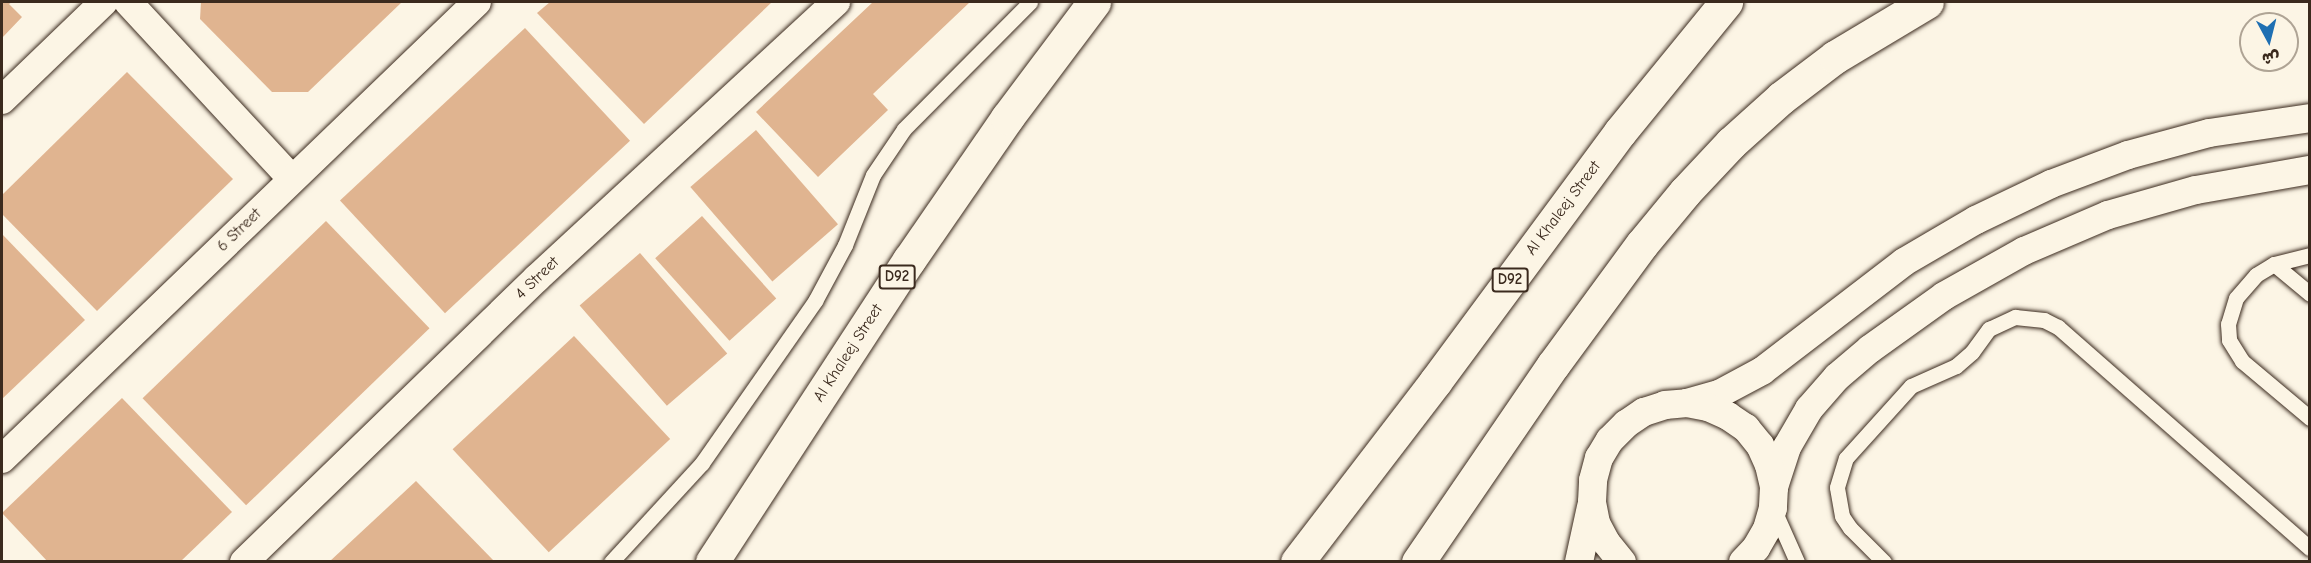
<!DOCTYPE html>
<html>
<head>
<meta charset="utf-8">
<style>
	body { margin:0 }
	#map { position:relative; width:2311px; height:563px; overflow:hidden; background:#fcf5e5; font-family:"Comic Neue","Playpen Sans Arabic",sans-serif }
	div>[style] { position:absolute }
	.building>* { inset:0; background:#e0b490; transform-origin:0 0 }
	.roads { filter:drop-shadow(0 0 2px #3b2a1e) drop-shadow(0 0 2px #3b2a1e) }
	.service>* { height:15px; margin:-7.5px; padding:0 7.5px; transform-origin:7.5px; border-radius:7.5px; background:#fcf5e5 }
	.minor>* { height:28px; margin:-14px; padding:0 14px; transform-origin:14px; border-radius:14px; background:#fcf5e5 }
	.primary>* { height:33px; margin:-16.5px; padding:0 16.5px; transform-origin:16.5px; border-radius:16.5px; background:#fcf5e5 }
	span { translate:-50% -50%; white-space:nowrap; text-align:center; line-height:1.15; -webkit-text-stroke:5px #fcf5e5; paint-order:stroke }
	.shield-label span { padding:2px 4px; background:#fcf5e5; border:2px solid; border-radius:4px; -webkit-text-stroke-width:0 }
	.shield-label { font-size:15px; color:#3b2a1e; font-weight:700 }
	.street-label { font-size:16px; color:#3b2a1e }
	.frame { position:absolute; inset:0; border:3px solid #3b2a1e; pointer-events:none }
	.north { position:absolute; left:2239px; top:12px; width:60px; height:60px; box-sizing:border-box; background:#fcf5e5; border:2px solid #afa495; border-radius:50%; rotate:173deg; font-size:16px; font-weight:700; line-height:24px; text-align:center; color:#3b2a1e }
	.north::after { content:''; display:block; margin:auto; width:21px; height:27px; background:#1f6fb2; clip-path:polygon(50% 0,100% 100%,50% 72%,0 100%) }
</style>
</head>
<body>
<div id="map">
	<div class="building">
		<i style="clip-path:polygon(2px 2px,12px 2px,9px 4px,22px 17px,2px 38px)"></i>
		<i style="clip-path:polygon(201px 2px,402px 2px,308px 92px,272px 92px,200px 19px)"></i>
		<i style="clip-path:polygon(550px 2px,772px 2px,644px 124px,537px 13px)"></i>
		<i style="clip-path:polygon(873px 2px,970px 2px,873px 94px,888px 110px,818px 177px,756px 112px)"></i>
		<i style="left:525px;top:28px;width:154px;height:253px;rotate:47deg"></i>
		<i style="clip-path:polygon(127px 72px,233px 179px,97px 311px,2px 214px,2px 195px)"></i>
		<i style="left:756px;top:130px;width:125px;height:87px;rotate:49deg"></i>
		<i style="left:702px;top:216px;width:111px;height:63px;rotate:48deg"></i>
		<i style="left:326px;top:221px;width:149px;height:255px;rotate:46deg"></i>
		<i style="clip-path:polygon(2px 234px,85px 320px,2px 399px)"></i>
		<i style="left:640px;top:253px;width:133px;height:80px;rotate:49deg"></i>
		<i style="left:574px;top:336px;width:141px;height:166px;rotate:47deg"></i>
		<i style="clip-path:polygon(122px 398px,232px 512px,180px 562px,48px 562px,2px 513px)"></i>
		<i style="clip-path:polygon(416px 481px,495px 562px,329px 562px)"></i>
	</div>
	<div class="roads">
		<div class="service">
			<i style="left:2310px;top:255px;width:37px;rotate:166deg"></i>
			<i style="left:2274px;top:264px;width:21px;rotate:149deg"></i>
			<i style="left:2256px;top:275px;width:30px;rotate:131deg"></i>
			<i style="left:2236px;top:298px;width:27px;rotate:107deg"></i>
			<i style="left:2228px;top:324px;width:16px;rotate:86deg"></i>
			<i style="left:2229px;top:340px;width:25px;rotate:58deg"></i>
			<i style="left:2242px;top:361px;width:89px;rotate:40deg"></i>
			<i style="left:2274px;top:264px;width:47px;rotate:39.8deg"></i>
			<i style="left:1774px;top:510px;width:57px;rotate:66.1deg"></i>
			<i style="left:611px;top:562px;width:134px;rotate:-47.4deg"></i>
			<i style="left:702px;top:463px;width:198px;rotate:-55.1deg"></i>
			<i style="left:815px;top:301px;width:64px;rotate:-61.8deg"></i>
			<i style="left:845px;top:245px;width:75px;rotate:-68.2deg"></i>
			<i style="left:873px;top:175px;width:55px;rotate:-56deg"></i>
			<i style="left:904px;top:129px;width:179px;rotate:-45.2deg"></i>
			<i style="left:1884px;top:562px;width:48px;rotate:-135deg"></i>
			<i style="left:1850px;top:528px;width:14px;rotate:-124deg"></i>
			<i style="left:1842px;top:516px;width:29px;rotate:-100deg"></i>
			<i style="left:1837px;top:487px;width:30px;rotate:-73deg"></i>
			<i style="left:1846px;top:458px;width:97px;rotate:-47.9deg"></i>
			<i style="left:1911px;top:386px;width:49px;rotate:-24deg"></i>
			<i style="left:1956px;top:366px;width:21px;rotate:-41deg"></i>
			<i style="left:1972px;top:352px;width:29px;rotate:-54deg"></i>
			<i style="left:1989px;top:329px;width:29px;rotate:-25deg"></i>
			<i style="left:2015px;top:317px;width:29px;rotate:6deg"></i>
			<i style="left:2044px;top:320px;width:16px;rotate:27deg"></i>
			<i style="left:2058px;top:327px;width:335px;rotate:41.3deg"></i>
		</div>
		<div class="minor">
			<i style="left:128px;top:2px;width:241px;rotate:47.2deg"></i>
			<i style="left:2px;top:100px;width:141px;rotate:-43.9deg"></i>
			<i style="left:1687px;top:403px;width:33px;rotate:-16deg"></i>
			<i style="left:1719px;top:394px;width:49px;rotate:-28.1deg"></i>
			<i style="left:1762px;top:371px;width:179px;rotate:-37.5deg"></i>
			<i style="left:1904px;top:262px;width:83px;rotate:-30.3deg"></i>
			<i style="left:1976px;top:220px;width:83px;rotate:-25.6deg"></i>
			<i style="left:2051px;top:184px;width:82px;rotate:-20.6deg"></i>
			<i style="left:2128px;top:155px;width:84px;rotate:-15.2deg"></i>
			<i style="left:2209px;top:133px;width:102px;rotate:-8.4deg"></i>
			<i style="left:2px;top:459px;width:659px;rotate:-43.89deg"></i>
			<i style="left:1774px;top:487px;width:42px;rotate:-72deg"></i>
			<i style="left:1787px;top:447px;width:44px;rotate:-59.9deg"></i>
			<i style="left:1809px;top:409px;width:43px;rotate:-48.8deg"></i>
			<i style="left:1837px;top:377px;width:43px;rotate:-40.3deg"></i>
			<i style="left:1870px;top:349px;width:91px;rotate:-35.6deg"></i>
			<i style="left:1944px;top:296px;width:92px;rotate:-29.4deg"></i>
			<i style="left:2024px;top:251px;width:91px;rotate:-23.2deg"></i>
			<i style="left:2108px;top:215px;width:91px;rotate:-15.9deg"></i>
			<i style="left:2196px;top:190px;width:116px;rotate:-10deg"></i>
			<i style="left:244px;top:562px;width:408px;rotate:-44.1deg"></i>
			<i style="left:537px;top:278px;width:407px;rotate:-42.7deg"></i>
			<i style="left:1579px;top:562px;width:56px;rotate:-77.7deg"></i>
			<i style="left:1622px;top:562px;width:26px;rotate:-129deg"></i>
			<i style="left:1606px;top:542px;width:21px;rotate:-118deg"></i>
			<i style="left:1596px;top:523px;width:21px;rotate:-101deg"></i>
			<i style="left:1592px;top:502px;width:22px;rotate:-87deg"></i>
			<i style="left:1593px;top:480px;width:23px;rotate:-75deg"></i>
			<i style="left:1599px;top:458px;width:21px;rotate:-59deg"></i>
			<i style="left:1610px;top:440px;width:23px;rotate:-45deg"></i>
			<i style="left:1626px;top:424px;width:22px;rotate:-34deg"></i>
			<i style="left:1644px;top:412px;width:22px;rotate:-18deg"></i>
			<i style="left:1665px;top:405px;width:22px;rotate:-5deg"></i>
			<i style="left:1687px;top:403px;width:21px;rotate:11deg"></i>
			<i style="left:1708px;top:407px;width:22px;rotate:24deg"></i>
			<i style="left:1728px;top:416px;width:22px;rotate:34deg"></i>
			<i style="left:1746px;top:428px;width:22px;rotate:51deg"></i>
			<i style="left:1760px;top:445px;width:22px;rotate:66deg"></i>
			<i style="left:1769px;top:465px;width:23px;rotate:77deg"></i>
			<i style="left:1774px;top:487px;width:21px;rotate:93deg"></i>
			<i style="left:1773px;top:508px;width:22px;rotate:106deg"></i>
			<i style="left:1767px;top:529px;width:22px;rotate:120deg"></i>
			<i style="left:1756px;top:548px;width:19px;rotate:133deg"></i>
		</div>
		<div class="primary">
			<i style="left:712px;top:562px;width:361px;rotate:-56.9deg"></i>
			<i style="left:909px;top:260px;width:173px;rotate:-55.4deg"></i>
			<i style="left:1007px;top:118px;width:145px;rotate:-53.1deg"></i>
			<i style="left:1297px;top:562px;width:227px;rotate:-52.5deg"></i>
			<i style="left:1435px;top:382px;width:311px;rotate:-53.5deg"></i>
			<i style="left:1620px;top:132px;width:168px;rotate:-50.8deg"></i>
			<i style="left:1418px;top:562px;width:239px;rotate:-55.6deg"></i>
			<i style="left:1553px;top:365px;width:150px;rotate:-53.7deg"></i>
			<i style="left:1642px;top:244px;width:67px;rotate:-50.4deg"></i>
			<i style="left:1685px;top:192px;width:67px;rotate:-46.8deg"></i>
			<i style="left:1731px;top:143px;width:67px;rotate:-42deg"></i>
			<i style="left:1781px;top:98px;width:68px;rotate:-37.2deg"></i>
			<i style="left:1835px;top:57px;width:107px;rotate:-30.9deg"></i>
		</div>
	</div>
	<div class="shield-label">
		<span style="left:897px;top:277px">D92</span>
		<span style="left:1510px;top:280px">D92</span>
	</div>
	<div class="street-label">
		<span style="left:1563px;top:208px;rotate:-53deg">Al Khaleej Street</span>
		<span style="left:239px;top:230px;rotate:-44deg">6 Street</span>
		<span style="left:537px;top:278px;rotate:-44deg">4 Street</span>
		<span style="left:848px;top:353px;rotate:-57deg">Al Khaleej Street</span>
	</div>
	<div class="frame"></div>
	<div class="north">ش</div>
</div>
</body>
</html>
